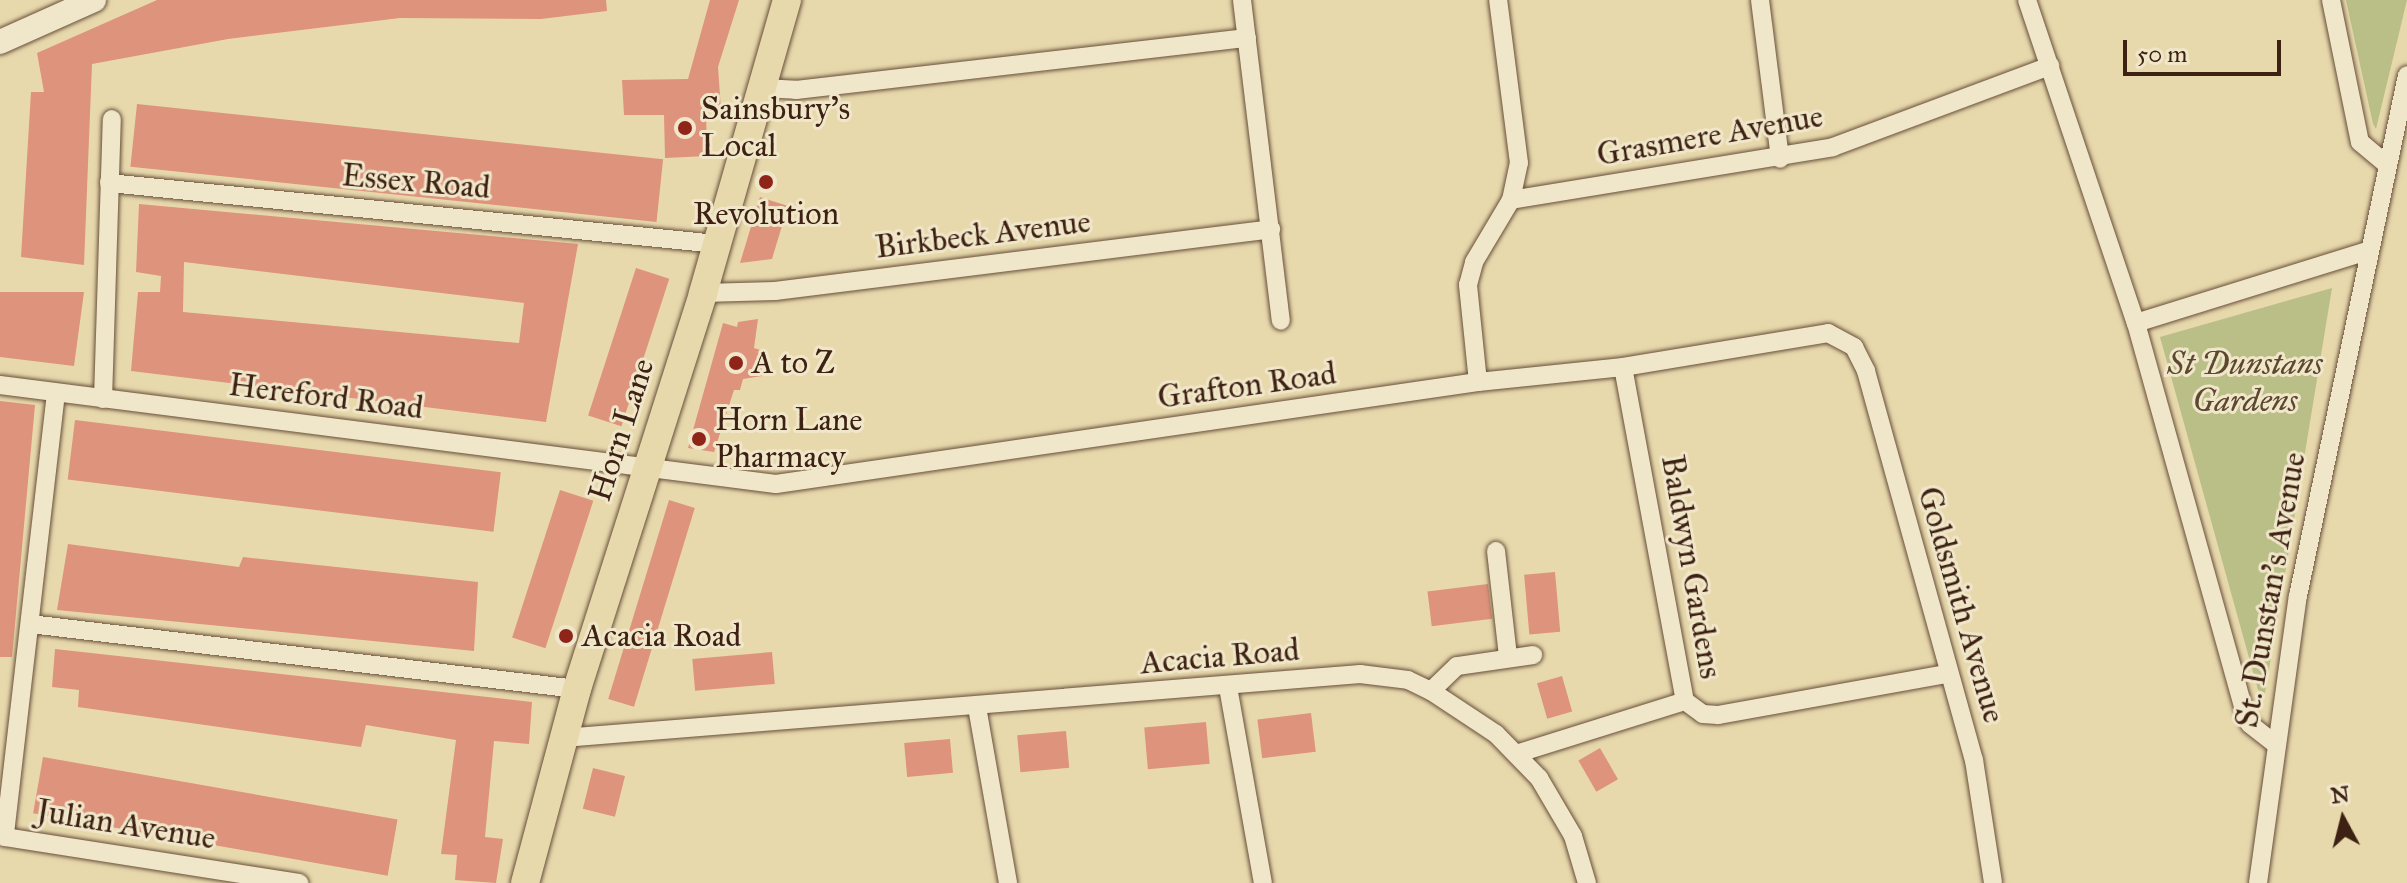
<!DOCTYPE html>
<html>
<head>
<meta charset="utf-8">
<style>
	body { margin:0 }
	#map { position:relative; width:2407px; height:883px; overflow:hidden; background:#e8d9ad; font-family:"IM FELL Great Primer",serif }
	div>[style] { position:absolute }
	.green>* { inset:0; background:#babe87 }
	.building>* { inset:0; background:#de937c; transform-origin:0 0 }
	.roads { filter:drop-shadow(0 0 2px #684f39) drop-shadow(0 0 2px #684f39) }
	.street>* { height:18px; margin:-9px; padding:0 9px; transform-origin:9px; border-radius:9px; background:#f0e6ca }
	.secondary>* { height:24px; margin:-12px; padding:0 12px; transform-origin:12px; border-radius:12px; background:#f0e6ca }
	.primary>* { height:28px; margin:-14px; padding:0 14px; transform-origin:14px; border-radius:14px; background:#e8d9ad }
	.dots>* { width:22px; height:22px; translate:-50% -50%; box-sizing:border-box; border:4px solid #f0e6ca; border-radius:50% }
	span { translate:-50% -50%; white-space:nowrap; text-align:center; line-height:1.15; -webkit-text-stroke:6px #f0e6ca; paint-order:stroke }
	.poi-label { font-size:32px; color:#3d2112 }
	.left { translate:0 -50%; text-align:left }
	.street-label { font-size:32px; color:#3d2112 }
	.park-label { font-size:32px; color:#5c482f; font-style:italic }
	.north { position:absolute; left:2303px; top:779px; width:80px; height:80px; -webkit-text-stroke:6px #f0e6ca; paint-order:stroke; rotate:353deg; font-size:22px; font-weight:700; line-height:32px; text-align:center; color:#3d2112 }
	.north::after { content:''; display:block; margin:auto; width:28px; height:36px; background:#3d2112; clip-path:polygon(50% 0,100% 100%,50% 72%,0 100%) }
	.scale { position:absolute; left:2123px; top:40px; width:158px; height:36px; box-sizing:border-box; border:4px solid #3d2112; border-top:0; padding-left:10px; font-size:24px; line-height:28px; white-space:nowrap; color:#3d2112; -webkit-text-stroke:6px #f0e6ca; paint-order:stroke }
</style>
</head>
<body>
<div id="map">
	<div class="green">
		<i style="clip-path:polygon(2346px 0,2407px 0,2376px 129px,2373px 124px)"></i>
		<i style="clip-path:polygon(2332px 288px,2289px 550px,2265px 693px,2258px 690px,2160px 337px)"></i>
	</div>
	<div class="building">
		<i style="clip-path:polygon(157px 0,606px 0,607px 11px,541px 19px,400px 18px,228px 39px,92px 64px,84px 265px,21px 257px,31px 92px,44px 92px,37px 53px)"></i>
		<i style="clip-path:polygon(710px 0,739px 0,718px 67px,721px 110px,706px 111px,707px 156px,665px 158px,664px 115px,624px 115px,622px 80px,688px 79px)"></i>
		<i style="left:137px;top:104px;width:529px;height:63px;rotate:6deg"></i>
		<i style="clip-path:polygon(760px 197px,788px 206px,772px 259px,740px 263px)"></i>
		<i style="clip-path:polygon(evenodd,139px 204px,578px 244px,546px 422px,131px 371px,138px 292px,160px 292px,161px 276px,136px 272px,139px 204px,184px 262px,524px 303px,519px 343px,183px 312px,184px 262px)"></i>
		<i style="left:636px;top:268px;width:35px;height:155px;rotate:18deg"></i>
		<i style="clip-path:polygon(0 292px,84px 292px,74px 366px,0 357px)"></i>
		<i style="clip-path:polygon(758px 319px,754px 348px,760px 350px,762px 376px,743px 379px,740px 390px,734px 390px,714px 452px,688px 448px,723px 323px,737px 327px,738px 322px)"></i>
		<i style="clip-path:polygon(0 401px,35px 405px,12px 657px,0 657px)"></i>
		<i style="left:75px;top:420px;width:429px;height:60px;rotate:7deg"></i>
		<i style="left:560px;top:490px;width:35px;height:155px;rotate:18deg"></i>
		<i style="left:669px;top:500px;width:27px;height:208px;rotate:17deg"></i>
		<i style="clip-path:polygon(68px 544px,239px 567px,243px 557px,478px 582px,474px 651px,57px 610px)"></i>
		<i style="left:1555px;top:572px;width:60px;height:31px;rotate:85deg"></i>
		<i style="left:1488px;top:584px;width:35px;height:61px;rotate:83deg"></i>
		<i style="clip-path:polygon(55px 649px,532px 702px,529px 744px,494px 741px,485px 837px,503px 839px,496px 883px,455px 880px,457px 855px,441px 854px,456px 740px,366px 725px,361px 747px,78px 707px,79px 690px,52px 687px)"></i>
		<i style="left:772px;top:652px;width:32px;height:80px;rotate:85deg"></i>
		<i style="left:1562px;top:676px;width:37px;height:26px;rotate:74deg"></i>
		<i style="left:1311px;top:713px;width:39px;height:54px;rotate:83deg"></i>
		<i style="left:1206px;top:722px;width:42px;height:62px;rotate:85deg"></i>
		<i style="left:1066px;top:731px;width:37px;height:49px;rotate:85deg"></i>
		<i style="left:950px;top:739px;width:34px;height:46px;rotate:85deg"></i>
		<i style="left:1600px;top:748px;width:36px;height:25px;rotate:60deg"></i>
		<i style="left:43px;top:757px;width:360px;height:57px;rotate:10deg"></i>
		<i style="left:593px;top:768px;width:33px;height:42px;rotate:14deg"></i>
	</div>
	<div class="roads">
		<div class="street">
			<i style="left:1242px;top:0;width:323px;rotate:83.1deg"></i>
			<i style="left:1760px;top:0;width:160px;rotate:82.8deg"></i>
			<i style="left:2027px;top:0;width:341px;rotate:71.4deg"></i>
			<i style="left:2331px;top:0;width:145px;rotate:78.5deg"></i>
			<i style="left:2360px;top:142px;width:34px;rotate:40deg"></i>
			<i style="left:762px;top:88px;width:34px;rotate:3deg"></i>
			<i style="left:796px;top:90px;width:454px;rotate:-6.6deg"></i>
			<i style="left:109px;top:183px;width:611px;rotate:5.73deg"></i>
			<i style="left:1511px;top:200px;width:326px;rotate:-9.3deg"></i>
			<i style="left:1833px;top:147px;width:232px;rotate:-20.5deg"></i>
			<i style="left:703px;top:293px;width:72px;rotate:-1.6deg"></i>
			<i style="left:775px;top:291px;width:500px;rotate:-7.1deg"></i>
			<i style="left:1623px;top:367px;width:340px;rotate:79.5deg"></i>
			<i style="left:1685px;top:701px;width:22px;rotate:36deg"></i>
			<i style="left:1703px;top:714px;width:15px;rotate:4deg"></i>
			<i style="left:1718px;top:715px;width:232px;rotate:-10.2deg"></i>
			<i style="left:1478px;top:382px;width:98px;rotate:-95.9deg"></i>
			<i style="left:1468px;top:285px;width:24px;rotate:-75deg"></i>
			<i style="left:1474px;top:262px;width:72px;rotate:-59.2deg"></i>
			<i style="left:1511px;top:200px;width:38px;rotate:-78deg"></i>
			<i style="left:1519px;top:163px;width:164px;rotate:-97.3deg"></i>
			<i style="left:0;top:385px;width:782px;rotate:7.27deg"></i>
			<i style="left:776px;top:484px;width:709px;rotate:-8.27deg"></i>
			<i style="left:1478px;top:382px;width:146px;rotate:-5.9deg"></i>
			<i style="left:1623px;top:367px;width:208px;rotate:-9.4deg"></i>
			<i style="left:1828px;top:333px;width:30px;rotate:28deg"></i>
			<i style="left:1854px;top:347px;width:27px;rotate:63deg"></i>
			<i style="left:1866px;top:371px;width:404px;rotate:74.5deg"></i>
			<i style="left:1974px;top:760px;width:124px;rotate:81.2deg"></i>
			<i style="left:56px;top:393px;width:447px;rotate:96.6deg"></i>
			<i style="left:5px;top:837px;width:298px;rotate:8.9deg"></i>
			<i style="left:103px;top:399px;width:280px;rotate:-88.2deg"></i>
			<i style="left:1496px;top:551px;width:107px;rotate:83.5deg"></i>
			<i style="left:30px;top:624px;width:551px;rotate:6.78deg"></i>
			<i style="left:1228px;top:687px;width:199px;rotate:79.9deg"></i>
			<i style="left:1431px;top:691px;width:78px;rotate:33.5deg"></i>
			<i style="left:1496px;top:734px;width:62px;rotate:45.7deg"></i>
			<i style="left:1539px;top:778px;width:67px;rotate:59.6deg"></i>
			<i style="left:1573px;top:836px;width:49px;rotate:73.4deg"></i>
			<i style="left:977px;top:707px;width:179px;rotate:80deg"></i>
			<i style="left:563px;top:738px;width:800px;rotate:-4.59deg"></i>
			<i style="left:1360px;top:674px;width:48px;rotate:7.1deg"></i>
			<i style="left:1408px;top:680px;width:25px;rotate:26deg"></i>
			<i style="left:1431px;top:691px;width:36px;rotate:-44deg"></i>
			<i style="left:1457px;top:666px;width:77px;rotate:-8.2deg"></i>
			<i style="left:2274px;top:743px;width:31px;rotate:-142deg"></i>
			<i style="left:2250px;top:724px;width:15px;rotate:-113deg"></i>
			<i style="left:2244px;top:710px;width:402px;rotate:-105.6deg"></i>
			<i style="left:2136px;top:323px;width:242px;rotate:-17.3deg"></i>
			<i style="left:1519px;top:753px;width:174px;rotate:-17.4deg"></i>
			<i style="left:2258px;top:883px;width:290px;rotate:-82.1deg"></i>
			<i style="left:2298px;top:596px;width:532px;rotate:-78.18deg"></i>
		</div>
		<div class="secondary">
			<i style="left:0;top:42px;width:103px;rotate:-24.1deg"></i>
		</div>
		<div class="primary">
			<i style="left:525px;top:883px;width:201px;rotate:-75deg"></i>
			<i style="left:577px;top:689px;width:416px;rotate:-72.3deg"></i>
			<i style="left:703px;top:293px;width:305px;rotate:-74deg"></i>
		</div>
	</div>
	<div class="dots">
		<i style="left:685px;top:128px;background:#8f2418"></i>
		<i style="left:766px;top:182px;background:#8f2418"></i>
		<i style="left:736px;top:363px;background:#8f2418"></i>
		<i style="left:699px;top:439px;background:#8f2418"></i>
		<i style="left:566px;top:636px;background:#8f2418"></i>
	</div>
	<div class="poi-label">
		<span class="left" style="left:701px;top:128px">Sainsbury's<br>Local</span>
		<span style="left:766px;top:214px">Revolution</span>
		<span class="left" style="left:752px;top:363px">A to Z</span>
		<span class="left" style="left:715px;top:439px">Horn Lane<br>Pharmacy</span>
		<span class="left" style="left:582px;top:636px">Acacia Road</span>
	</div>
	<div class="street-label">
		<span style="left:1710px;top:136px;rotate:-10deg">Grasmere Avenue</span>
		<span style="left:416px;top:182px;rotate:5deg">Essex Road</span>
		<span style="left:983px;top:235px;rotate:-7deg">Birkbeck Avenue</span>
		<span style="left:1247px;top:386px;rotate:-8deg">Grafton Road</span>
		<span style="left:326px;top:397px;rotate:7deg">Hereford Road</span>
		<span style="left:622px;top:430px;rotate:-72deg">Horn Lane</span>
		<span style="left:1691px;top:567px;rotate:80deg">Baldwyn Gardens</span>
		<span style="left:2271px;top:590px;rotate:-80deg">St. Dunstan's Avenue</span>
		<span style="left:1961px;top:605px;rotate:74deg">Goldsmith Avenue</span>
		<span style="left:1220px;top:657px;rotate:-5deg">Acacia Road</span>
		<span style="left:126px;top:825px;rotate:9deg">Julian Avenue</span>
	</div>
	<div class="park-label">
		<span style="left:2245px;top:383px">St Dunstans<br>Gardens</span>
	</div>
	<div class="north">N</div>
	<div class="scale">50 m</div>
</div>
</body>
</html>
